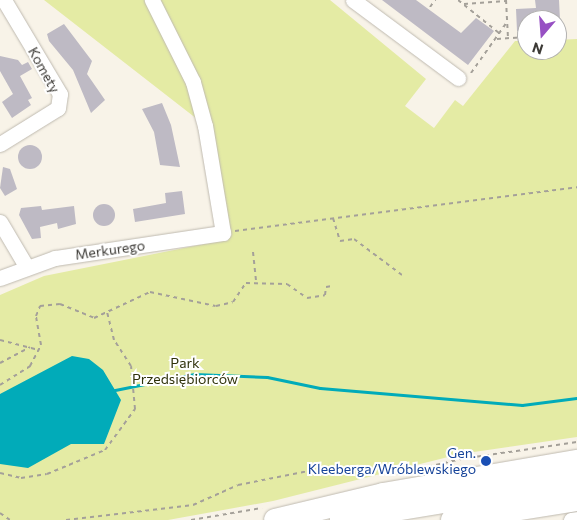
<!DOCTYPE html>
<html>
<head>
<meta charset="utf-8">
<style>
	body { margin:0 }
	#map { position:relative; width:577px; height:520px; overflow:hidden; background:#f8f3e8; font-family:Commissioner,sans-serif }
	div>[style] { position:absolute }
	.green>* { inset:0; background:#e4eba4 }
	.water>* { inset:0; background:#01abb9 }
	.stream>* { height:3px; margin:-1.5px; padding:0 1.5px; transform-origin:1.5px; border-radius:1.5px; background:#01abb9 }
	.building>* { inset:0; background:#bebac4 }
	.round { border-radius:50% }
	.path>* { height:2px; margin-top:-1px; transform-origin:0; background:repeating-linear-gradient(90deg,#a4a099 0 4px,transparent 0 8px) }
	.roads { filter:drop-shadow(0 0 1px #bfbab0) drop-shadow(0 0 1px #bfbab0) }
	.minor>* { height:15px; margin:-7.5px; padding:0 7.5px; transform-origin:7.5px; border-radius:7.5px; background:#fff }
	.highway>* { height:22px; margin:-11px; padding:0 11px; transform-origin:11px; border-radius:11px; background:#fff }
	.dots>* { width:14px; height:14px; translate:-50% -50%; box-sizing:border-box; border:2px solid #fff; border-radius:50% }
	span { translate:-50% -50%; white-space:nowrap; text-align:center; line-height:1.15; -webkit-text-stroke:4px #fff; paint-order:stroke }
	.street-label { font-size:14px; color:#3c3a36 }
	.park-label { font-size:14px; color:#30320b }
	.transit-label { font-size:14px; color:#164399 }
	.right { translate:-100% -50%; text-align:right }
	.north { position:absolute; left:517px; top:10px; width:50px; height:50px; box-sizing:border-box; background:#fff; border:1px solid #b1b0af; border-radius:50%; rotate:198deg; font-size:14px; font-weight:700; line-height:20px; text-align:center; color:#3c3a36 }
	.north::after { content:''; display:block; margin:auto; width:18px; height:22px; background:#9750c3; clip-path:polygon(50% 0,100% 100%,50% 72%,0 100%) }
</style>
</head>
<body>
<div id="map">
	<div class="green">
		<i style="clip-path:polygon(44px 0,330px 0,426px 79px,405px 106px,434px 128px,455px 100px,463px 106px,515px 41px,527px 41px,527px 50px,557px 50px,557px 40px,577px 39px,577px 437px,460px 454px,273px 501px,168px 520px,0 520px,0 295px,44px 276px,224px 240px,206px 126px)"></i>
	</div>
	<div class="water">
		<i style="clip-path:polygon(72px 356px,89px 359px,103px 370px,121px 400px,104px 444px,71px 444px,28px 468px,0 464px,0 394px)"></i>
	</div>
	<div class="stream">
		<i style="left:110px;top:391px;width:86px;rotate:-11.4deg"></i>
		<i style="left:194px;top:374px;width:73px;rotate:2.4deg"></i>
		<i style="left:267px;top:377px;width:54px;rotate:11.7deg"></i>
		<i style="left:320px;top:388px;width:203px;rotate:4.8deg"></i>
		<i style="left:522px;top:405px;width:55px;rotate:-7.3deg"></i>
	</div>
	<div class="building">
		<i style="clip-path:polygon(382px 0,416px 0,461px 33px,476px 18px,494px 31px,468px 65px)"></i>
		<i style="clip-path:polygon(535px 0,559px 0,560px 20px,527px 20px,527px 31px,517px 31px,516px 9px,536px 8px)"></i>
		<i style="clip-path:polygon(64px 24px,92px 61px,87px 74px,105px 100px,91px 113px,73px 70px,49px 41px,47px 34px)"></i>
		<i style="clip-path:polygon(0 56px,18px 60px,22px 65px,28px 62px,32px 69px,20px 76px,32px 98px,28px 100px,31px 105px,12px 118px,2px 102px,13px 94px,0 71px)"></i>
		<i style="clip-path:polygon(162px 103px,171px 125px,180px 167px,160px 165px,154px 132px,142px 109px)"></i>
		<i class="round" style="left:18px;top:145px;width:24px;height:24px"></i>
		<i style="clip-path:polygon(3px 167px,10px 169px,17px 189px,5px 196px,0 188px)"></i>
		<i style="clip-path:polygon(182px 191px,185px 214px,135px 222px,133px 209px,166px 203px,165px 193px)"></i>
		<i class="round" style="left:93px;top:204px;width:22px;height:22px"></i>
		<i style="clip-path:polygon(41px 206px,42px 210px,74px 206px,76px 224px,58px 229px,57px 223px,40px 227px,41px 238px,32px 239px,19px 215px,21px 208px)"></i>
	</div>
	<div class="path">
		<i style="left:458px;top:0;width:53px;rotate:38.8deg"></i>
		<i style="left:506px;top:0;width:38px;rotate:87deg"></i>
		<i style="left:464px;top:4px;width:42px;rotate:-4.1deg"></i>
		<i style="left:430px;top:7px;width:9px;rotate:-54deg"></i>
		<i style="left:497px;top:39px;width:30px;rotate:-4deg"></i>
		<i style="left:471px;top:73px;width:62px;rotate:-54.8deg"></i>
		<i style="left:333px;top:218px;width:24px;rotate:73deg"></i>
		<i style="left:340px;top:241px;width:14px;rotate:-8deg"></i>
		<i style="left:354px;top:239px;width:60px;rotate:36.9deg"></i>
		<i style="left:235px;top:231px;width:345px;rotate:-7.3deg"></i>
		<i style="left:253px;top:252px;width:31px;rotate:84deg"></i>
		<i style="left:0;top:340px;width:40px;rotate:14.4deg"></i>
		<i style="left:0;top:363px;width:34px;rotate:-28deg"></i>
		<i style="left:0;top:385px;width:36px;rotate:-32deg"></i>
		<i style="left:30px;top:366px;width:24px;rotate:-62deg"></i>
		<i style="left:41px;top:345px;width:29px;rotate:-100deg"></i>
		<i style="left:36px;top:316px;width:11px;rotate:-68deg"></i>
		<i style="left:40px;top:306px;width:20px;rotate:-6deg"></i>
		<i style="left:60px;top:304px;width:37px;rotate:22deg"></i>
		<i style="left:94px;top:318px;width:62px;rotate:-24.9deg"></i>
		<i style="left:150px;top:292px;width:67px;rotate:12deg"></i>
		<i style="left:216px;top:306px;width:17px;rotate:-13deg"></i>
		<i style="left:233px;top:302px;width:23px;rotate:-56deg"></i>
		<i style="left:246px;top:283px;width:41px;rotate:1.4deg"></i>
		<i style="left:287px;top:284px;width:24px;rotate:35deg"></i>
		<i style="left:307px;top:298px;width:18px;rotate:-9deg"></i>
		<i style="left:325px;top:295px;width:8px;rotate:-83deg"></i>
		<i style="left:326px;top:287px;width:6px;rotate:-9deg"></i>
		<i style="left:0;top:473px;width:22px;rotate:13deg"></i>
		<i style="left:21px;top:478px;width:26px;rotate:-9deg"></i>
		<i style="left:47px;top:474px;width:63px;rotate:-22.5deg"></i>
		<i style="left:105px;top:450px;width:51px;rotate:-53.8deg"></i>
		<i style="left:135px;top:409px;width:43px;rotate:-95.3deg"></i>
		<i style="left:131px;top:366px;width:31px;rotate:-123deg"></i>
		<i style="left:114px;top:340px;width:29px;rotate:-104deg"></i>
		<i style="left:397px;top:474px;width:66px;rotate:-13.2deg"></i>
		<i style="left:461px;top:459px;width:117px;rotate:-8.3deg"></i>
		<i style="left:0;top:513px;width:12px;rotate:35deg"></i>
		<i style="left:66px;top:520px;width:128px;rotate:-6.7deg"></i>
		<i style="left:193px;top:505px;width:49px;rotate:-24deg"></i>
		<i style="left:238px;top:485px;width:77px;rotate:-11.2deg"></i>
		<i style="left:191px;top:520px;width:72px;rotate:-9.6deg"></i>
	</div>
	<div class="roads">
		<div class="minor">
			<i style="left:353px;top:0;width:131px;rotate:36.6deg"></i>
			<i style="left:0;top:144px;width:68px;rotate:-31.8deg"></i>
			<i style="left:58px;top:108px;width:14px;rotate:-82deg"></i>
			<i style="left:60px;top:94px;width:109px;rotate:-120.8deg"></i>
			<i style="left:0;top:222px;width:51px;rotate:59.4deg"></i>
			<i style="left:0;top:278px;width:59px;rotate:-20deg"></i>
			<i style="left:55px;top:258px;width:170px;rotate:-8.5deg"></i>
			<i style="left:223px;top:233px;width:109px;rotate:-99.5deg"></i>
			<i style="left:205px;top:126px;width:46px;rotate:-105.3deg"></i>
			<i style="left:193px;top:82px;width:92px;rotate:-116.6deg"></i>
			<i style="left:571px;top:520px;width:6px;rotate:-9deg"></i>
		</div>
		<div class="highway">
			<i style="left:341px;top:519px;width:239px;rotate:-9.4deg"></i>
			<i style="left:275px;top:520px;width:111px;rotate:-13.5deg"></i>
			<i style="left:383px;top:494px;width:197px;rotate:-9.7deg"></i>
			<i style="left:452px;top:520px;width:127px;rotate:-9.1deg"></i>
		</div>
	</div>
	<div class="dots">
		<i style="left:486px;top:461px;background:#1a4fb4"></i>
	</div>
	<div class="street-label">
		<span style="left:44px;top:70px;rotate:61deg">Komety</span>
		<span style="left:110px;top:250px;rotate:-8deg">Merkurego</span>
	</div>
	<div class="park-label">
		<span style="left:185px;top:371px">Park<br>Przedsiębiorców</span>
	</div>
	<div class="transit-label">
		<span class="right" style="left:476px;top:461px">Gen.<br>Kleeberga/Wróblewskiego</span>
	</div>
	<div class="north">N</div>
</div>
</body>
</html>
